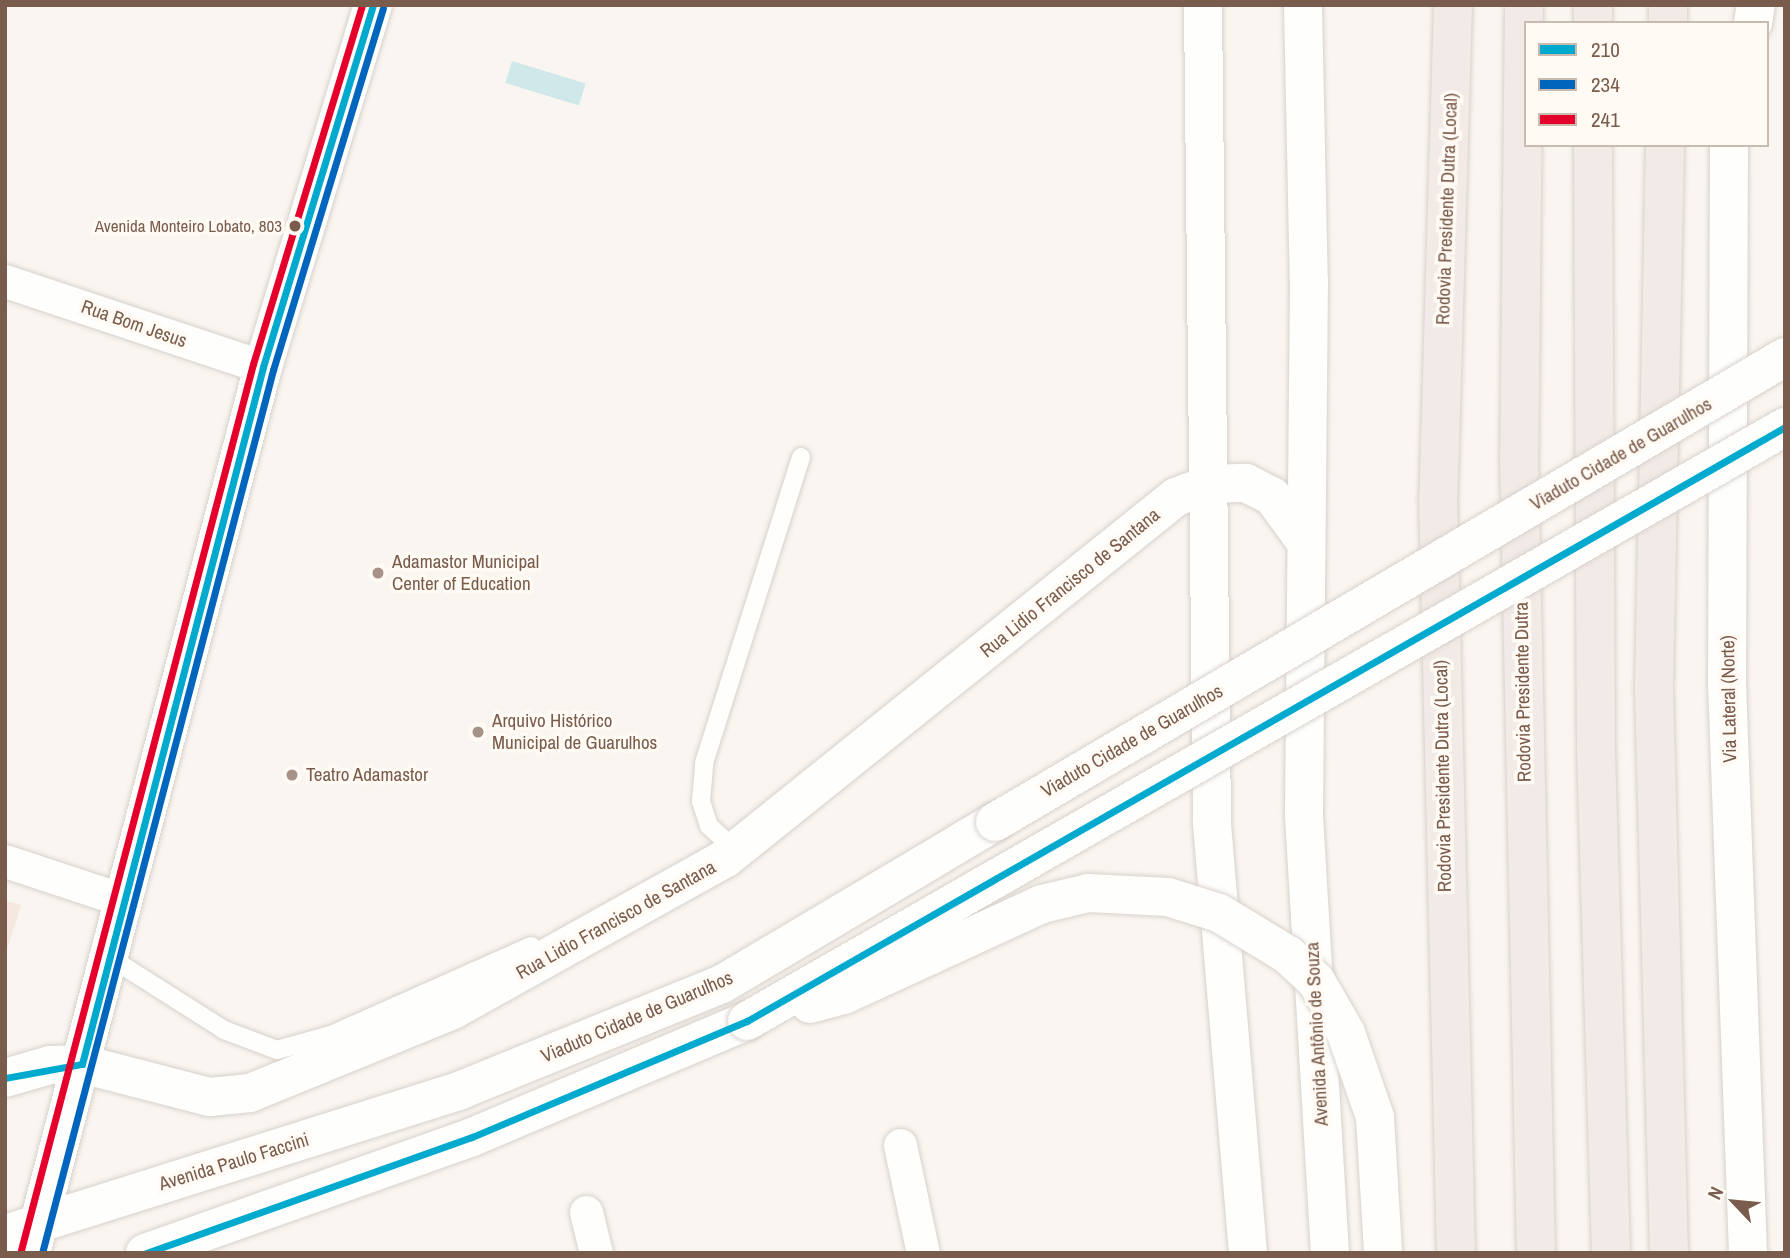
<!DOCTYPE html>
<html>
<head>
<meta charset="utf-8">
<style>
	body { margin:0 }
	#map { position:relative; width:1790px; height:1258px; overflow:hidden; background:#f9f5f0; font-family:"Archivo Narrow",sans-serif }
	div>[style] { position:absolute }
	.commercial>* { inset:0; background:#f6e8e1 }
	.water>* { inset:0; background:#d0e8ea; transform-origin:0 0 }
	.roads { filter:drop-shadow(0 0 2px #d7d1cb) drop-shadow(0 0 2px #d7d1cb) }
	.lane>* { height:18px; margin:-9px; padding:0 9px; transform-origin:9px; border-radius:9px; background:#fefefd }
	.street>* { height:33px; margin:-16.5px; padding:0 16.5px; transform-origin:16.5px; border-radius:16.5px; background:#fefefd }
	.secondary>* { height:38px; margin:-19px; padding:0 19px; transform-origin:19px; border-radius:19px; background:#fefefd }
	.highway>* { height:38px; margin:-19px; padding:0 19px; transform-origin:19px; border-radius:19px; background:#f2eae7 }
	.bridges { filter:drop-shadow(0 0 2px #d9d2cb) drop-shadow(0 0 2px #d9d2cb) }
	.secondary-bridge>* { height:38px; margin:-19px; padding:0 19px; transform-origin:19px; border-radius:19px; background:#fefefd }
	.bus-1>* { height:7px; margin:-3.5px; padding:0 3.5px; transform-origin:3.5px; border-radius:3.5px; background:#00a9ce }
	.bus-2>* { height:7px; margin:-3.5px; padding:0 3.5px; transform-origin:3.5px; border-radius:3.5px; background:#0065bd }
	.bus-3>* { height:7px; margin:-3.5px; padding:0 3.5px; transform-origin:3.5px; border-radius:3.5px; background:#e4002b }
	.dots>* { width:19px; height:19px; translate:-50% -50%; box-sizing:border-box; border:4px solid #fffaf3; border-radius:50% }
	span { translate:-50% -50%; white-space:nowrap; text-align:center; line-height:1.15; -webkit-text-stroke:7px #fffaf3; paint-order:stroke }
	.bus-label { font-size:17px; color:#7a5c4d }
	.right { translate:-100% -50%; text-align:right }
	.street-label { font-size:19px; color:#7a5c4d }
	.poi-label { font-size:19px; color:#7a5c4d }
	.left { translate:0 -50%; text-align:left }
	.frame { position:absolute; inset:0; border:7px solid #7a5c4d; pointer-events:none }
	.legend { position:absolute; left:1524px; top:21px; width:245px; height:126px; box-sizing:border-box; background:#fffaf3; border:2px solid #cabbb1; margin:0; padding:9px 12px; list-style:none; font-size:21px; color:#7a5c4d }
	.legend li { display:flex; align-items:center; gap:14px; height:35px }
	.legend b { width:35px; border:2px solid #cabbb1 }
	.north { position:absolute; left:1699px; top:1167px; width:70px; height:70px; -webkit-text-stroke:5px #fffaf3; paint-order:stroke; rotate:296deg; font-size:19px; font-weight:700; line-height:28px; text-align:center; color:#7a5c4d }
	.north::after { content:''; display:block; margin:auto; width:24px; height:32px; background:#7a5c4d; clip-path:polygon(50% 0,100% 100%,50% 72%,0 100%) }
</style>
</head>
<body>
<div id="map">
	<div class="commercial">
		<i style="clip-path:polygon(5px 901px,21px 905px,5px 956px)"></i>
	</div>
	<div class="water">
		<i style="left:512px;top:61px;width:77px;height:23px;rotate:17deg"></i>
	</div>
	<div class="roads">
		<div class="lane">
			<i style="left:735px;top:850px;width:35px;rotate:-137deg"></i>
			<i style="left:709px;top:826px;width:26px;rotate:-108deg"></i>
			<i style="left:701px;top:801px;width:38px;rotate:-85deg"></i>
			<i style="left:704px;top:763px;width:321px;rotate:-72.4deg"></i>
			<i style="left:106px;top:955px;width:140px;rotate:32.4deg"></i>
			<i style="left:224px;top:1030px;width:57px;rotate:20.7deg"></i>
			<i style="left:277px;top:1050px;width:56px;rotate:-15.5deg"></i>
			<i style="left:331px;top:1035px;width:219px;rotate:-24deg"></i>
		</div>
		<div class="street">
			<i style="left:5px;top:281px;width:272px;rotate:18.4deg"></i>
			<i style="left:5px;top:861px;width:121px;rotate:18.3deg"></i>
			<i style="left:900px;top:1145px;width:110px;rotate:78deg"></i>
			<i style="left:586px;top:1212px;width:42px;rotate:76.3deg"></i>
		</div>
		<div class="secondary">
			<i style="left:1203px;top:5px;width:819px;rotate:89.37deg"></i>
			<i style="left:1212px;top:824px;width:431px;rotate:85.2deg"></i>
			<i style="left:1303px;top:5px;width:276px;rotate:88.8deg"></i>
			<i style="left:1309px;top:281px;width:535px;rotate:90.54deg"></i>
			<i style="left:1304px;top:816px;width:438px;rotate:86.6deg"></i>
			<i style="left:1753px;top:23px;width:18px;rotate:-81deg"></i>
			<i style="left:1729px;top:145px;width:538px;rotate:90.21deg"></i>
			<i style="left:1727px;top:683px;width:570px;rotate:87.89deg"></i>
			<i style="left:5px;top:1078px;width:47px;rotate:-16.1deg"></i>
			<i style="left:50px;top:1065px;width:32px;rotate:-2deg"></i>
			<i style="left:82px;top:1064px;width:132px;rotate:14.5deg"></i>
			<i style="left:210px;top:1097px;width:40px;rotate:-5.7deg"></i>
			<i style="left:250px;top:1093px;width:219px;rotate:-22.2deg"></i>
			<i style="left:453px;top:1010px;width:312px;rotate:-29.1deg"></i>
			<i style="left:726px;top:858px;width:577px;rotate:-38.74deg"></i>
			<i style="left:1176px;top:497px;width:36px;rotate:-21deg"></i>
			<i style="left:1210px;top:484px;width:36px;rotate:-2deg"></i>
			<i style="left:1246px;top:483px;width:29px;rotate:27deg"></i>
			<i style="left:1272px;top:496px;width:52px;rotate:53.6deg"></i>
			<i style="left:5px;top:1234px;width:478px;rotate:-17.5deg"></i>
			<i style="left:461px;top:1090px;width:282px;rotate:-22.1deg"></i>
			<i style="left:722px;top:984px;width:317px;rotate:-30.7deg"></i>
			<i style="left:31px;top:1253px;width:916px;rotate:-75.33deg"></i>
			<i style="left:263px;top:367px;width:378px;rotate:-73.1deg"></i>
			<i style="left:145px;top:1253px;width:347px;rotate:-19.5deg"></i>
			<i style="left:472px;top:1137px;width:298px;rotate:-22.9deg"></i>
		</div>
		<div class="highway">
			<i style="left:1453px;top:5px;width:491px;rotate:91.7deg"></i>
			<i style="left:1438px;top:496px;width:757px;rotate:88.64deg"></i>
			<i style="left:1524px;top:5px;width:451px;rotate:90.6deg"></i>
			<i style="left:1519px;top:456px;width:797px;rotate:88.78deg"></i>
			<i style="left:1593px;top:5px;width:18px;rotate:90deg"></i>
			<i style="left:1668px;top:23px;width:18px;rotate:-90deg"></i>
			<i style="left:1593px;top:145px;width:606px;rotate:89.72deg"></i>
			<i style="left:1596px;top:751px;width:502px;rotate:88.29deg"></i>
			<i style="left:1665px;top:145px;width:545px;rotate:91.16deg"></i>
			<i style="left:1654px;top:690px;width:563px;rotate:88.47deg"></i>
		</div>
	</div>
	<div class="bridges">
		<div class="secondary-bridge">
			<i style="left:995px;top:822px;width:917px;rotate:-30.48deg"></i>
			<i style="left:810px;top:1004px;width:35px;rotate:-15deg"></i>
			<i style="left:844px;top:995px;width:218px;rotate:-24.7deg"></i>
			<i style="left:1042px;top:904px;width:47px;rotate:-13.4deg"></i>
			<i style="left:1088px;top:893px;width:80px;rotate:2.9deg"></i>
			<i style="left:1168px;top:897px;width:53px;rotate:17.4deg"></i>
			<i style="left:1219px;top:913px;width:81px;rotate:31.3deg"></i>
			<i style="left:1288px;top:955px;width:38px;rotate:43deg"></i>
			<i style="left:1316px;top:981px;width:60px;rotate:60deg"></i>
			<i style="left:1346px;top:1033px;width:89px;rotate:71deg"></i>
			<i style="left:1375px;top:1117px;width:136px;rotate:86.6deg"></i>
			<i style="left:747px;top:1021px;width:1196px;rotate:-29.78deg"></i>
		</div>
	</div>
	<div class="bus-1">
		<i style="left:5px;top:1078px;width:78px;rotate:-10.3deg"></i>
		<i style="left:82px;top:1064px;width:720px;rotate:-75.44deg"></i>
		<i style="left:263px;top:367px;width:378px;rotate:-73.1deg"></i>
		<i style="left:146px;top:1253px;width:346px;rotate:-19.6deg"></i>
		<i style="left:472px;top:1137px;width:298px;rotate:-22.9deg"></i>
		<i style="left:747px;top:1021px;width:1196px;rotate:-29.78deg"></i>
	</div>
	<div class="bus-2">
		<i style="left:42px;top:1253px;width:913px;rotate:-75.34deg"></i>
		<i style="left:273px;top:370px;width:378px;rotate:-73.1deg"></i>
	</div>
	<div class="bus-3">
		<i style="left:21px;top:1250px;width:916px;rotate:-75.33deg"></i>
		<i style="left:253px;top:364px;width:375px;rotate:-73.1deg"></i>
	</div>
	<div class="dots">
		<i style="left:295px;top:226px;background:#7a5c4d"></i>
		<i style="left:378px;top:573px;background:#a69286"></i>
		<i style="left:478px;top:732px;background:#a69286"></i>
		<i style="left:292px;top:775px;background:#a69286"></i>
	</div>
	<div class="bus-label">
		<span class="right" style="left:282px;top:226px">Avenida Monteiro Lobato, 803</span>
	</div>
	<div class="street-label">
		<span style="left:1447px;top:209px;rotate:-88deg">Rodovia Presidente Dutra (Local)</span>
		<span style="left:134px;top:324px;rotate:19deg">Rua Bom Jesus</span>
		<span style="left:1621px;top:454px;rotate:-30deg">Viaduto Cidade de Guarulhos</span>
		<span style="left:1070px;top:583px;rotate:-39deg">Rua Lidio Francisco de Santana</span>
		<span style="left:1523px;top:692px;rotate:-91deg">Rodovia Presidente Dutra</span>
		<span style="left:1729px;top:699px;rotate:-91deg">Via Lateral (Norte)</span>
		<span style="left:1132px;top:741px;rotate:-30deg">Viaduto Cidade de Guarulhos</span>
		<span style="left:1443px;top:776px;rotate:-91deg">Rodovia Presidente Dutra (Local)</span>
		<span style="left:616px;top:920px;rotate:-29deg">Rua Lidio Francisco de Santana</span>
		<span style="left:637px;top:1017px;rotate:-23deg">Viaduto Cidade de Guarulhos</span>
		<span style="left:1317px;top:1034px;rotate:-93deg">Avenida Antônio de Souza</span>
		<span style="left:234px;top:1162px;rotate:-17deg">Avenida Paulo Faccini</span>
	</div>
	<div class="poi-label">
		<span class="left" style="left:392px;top:573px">Adamastor Municipal<br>Center of Education</span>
		<span class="left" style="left:492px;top:732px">Arquivo Histórico<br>Municipal de Guarulhos</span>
		<span class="left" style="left:306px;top:775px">Teatro Adamastor</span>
	</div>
	<div class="frame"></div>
	<ul class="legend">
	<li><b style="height:9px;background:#00a9ce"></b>210</li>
	<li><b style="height:9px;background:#0065bd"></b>234</li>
	<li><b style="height:9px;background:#e4002b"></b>241</li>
	</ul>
	<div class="north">N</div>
</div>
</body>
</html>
